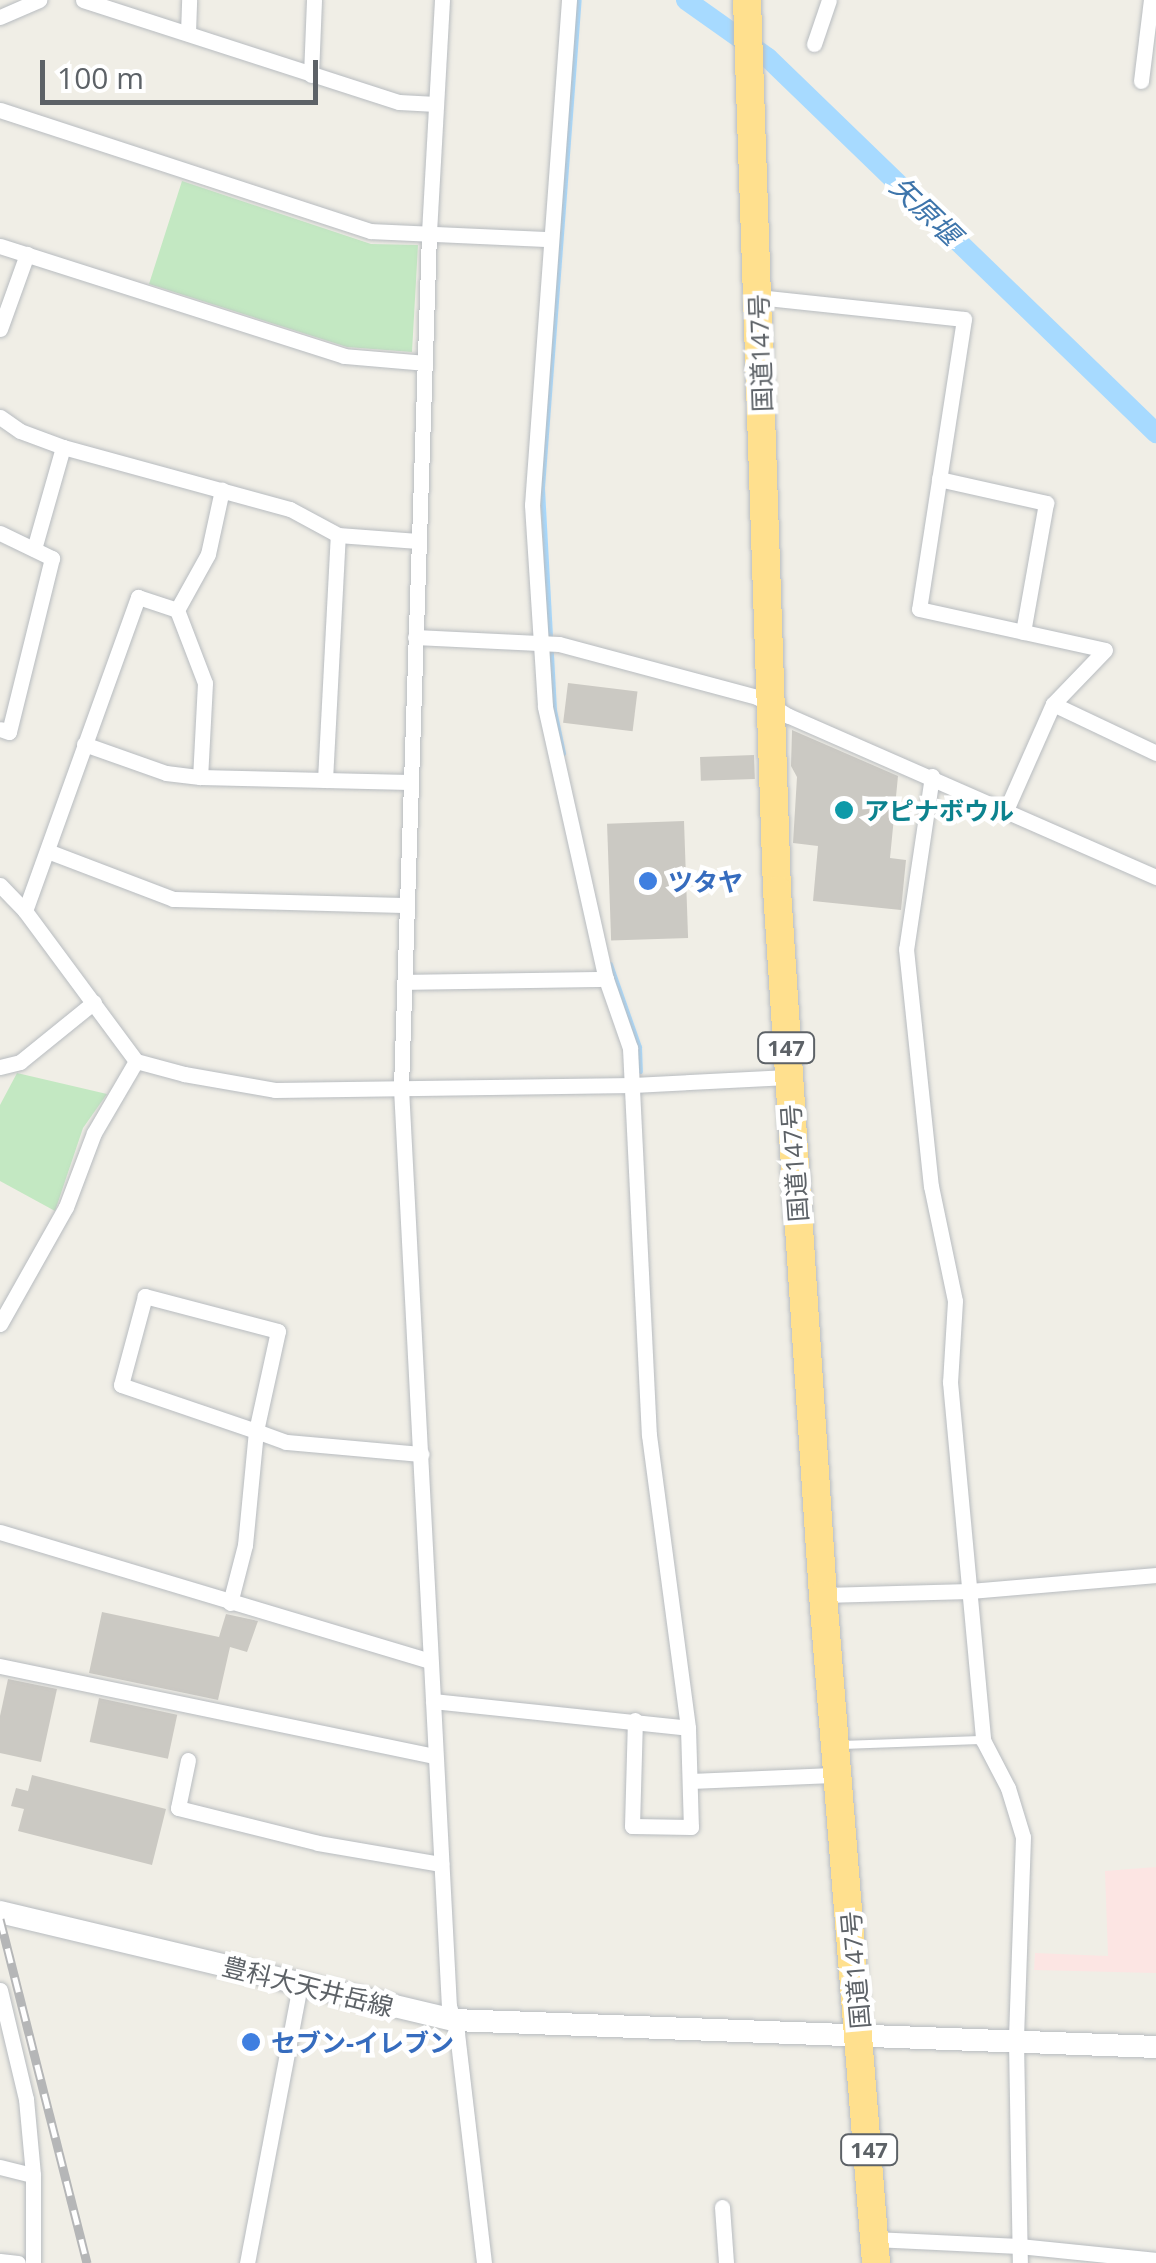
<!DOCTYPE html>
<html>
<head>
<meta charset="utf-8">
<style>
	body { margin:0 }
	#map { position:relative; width:1156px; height:2263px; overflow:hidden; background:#f0eee6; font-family:"Open Sans","Noto Sans JP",sans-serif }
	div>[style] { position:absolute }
	.medical>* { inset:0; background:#fce5e3 }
	.green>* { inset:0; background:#c3e8c2 }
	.stream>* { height:5px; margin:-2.5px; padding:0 2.5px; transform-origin:2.5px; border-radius:2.5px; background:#a7daff }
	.canal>* { height:20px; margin:-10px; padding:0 10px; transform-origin:10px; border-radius:10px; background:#a7daff }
	.building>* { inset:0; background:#cbc9c3; transform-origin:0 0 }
	.roads { filter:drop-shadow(0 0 2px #b8bcc0) drop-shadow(0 0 2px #b8bcc0) }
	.lane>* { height:8px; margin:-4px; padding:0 4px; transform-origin:4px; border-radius:4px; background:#fff }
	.street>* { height:15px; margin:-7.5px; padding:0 7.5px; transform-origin:7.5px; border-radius:7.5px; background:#fff }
	.secondary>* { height:22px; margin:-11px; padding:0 11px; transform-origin:11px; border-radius:11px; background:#fff }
	.highway>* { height:28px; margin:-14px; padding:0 14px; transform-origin:14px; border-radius:14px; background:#ffe08e }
	.rail>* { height:9px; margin-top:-4.5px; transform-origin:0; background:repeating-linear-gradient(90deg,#fff 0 15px,#b5b6b7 0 30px); box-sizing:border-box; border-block:2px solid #b5b6b7 }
	.dots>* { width:28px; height:28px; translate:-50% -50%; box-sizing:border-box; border:5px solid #fff; border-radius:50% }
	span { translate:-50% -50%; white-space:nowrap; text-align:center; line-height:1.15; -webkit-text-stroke:9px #fff; paint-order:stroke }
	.shield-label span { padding:2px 8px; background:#fff; border:2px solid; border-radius:8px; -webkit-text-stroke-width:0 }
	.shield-label { font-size:22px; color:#5d6267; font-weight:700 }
	.street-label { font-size:25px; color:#5d6267 }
	.culture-label { font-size:25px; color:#0d838f; font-weight:700 }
	.left { translate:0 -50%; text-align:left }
	.shop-label { font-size:25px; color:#366cbe; font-weight:700 }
	.water-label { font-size:28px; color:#3e75ab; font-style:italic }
	.scale { position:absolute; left:40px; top:60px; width:278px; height:45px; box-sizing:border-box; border:5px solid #5d6267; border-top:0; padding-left:12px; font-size:30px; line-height:35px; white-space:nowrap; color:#5d6267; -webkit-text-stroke:8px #fff; paint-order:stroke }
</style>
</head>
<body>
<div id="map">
	<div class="medical">
		<i style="clip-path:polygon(1156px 1867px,1156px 1973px,1034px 1970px,1035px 1953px,1108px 1956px,1105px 1871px)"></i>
	</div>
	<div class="green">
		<i style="clip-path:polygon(182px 181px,371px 244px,418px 245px,412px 352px,347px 347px,149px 284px)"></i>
		<i style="clip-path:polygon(17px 1073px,107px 1094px,83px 1128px,55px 1211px,0 1181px,0 1105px)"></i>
	</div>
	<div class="stream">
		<i style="left:563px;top:753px;width:44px;rotate:-101.8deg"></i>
		<i style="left:554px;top:710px;width:223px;rotate:-93.1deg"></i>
		<i style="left:542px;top:487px;width:488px;rotate:-85.7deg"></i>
		<i style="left:610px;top:964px;width:88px;rotate:70.7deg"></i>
		<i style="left:639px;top:1047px;width:24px;rotate:88deg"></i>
	</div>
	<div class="canal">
		<i style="left:686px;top:0;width:100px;rotate:35.3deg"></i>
		<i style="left:768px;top:58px;width:540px;rotate:44.02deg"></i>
	</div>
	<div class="building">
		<i style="left:568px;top:683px;width:70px;height:40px;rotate:7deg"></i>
		<i style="clip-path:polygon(792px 730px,898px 776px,890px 858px,906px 860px,901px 910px,813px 901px,818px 846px,793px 843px,797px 777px,791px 766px)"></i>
		<i style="left:754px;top:755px;width:24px;height:54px;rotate:88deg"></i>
		<i style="left:684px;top:821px;width:117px;height:77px;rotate:88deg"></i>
		<i style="clip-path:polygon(102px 1612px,219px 1637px,226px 1614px,258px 1621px,247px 1652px,230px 1647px,218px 1700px,89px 1673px)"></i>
		<i style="clip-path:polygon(8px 1679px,57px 1689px,41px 1762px,0 1753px,0 1716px)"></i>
		<i style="left:99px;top:1698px;width:80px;height:45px;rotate:12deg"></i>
		<i style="clip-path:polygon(32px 1775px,166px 1809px,152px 1865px,18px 1831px,24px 1809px,11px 1806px,16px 1788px,28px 1791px)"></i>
	</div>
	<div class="roads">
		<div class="lane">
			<i style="left:839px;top:1745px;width:144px;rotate:-2deg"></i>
		</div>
		<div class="street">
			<i style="left:83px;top:0;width:332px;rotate:17.9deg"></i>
			<i style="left:399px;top:102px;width:37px;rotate:3deg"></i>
			<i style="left:442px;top:0;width:234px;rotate:93.2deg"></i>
			<i style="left:429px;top:234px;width:854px;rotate:91.88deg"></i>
			<i style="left:401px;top:1088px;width:919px;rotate:87.01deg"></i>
			<i style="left:449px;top:2006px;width:28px;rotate:73deg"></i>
			<i style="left:457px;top:2033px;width:232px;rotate:83.3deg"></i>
			<i style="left:569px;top:0;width:506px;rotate:94.19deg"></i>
			<i style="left:532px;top:505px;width:202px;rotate:86.3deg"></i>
			<i style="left:545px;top:707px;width:279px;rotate:77.4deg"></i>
			<i style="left:606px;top:979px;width:73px;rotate:70.8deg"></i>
			<i style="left:630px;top:1048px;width:387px;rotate:87.2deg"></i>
			<i style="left:649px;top:1435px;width:296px;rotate:82.4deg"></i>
			<i style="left:688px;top:1728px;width:99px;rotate:88.3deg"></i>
			<i style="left:691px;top:1827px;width:59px;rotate:-179deg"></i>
			<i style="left:632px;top:1826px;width:106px;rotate:-88.4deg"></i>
			<i style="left:0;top:17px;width:43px;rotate:-23.6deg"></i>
			<i style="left:188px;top:33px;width:33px;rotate:-88deg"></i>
			<i style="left:814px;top:44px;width:46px;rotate:-71.2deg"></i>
			<i style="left:311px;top:75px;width:75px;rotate:-87.7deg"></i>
			<i style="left:1141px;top:81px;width:82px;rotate:-83deg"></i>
			<i style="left:0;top:110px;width:390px;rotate:18.1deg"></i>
			<i style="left:371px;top:231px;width:178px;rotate:2.6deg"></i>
			<i style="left:0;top:246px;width:361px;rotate:17.7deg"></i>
			<i style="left:344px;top:356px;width:81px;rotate:4.9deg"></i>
			<i style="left:758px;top:297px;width:207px;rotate:6.1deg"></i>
			<i style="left:964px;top:319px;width:293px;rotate:98.8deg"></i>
			<i style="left:919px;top:609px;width:190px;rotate:12.4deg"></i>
			<i style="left:1105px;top:650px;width:75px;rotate:133.9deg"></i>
			<i style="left:1053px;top:704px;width:114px;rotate:113.9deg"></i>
			<i style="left:0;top:329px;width:80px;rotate:-70.2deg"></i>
			<i style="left:0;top:417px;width:24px;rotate:35deg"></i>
			<i style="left:20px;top:431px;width:46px;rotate:20.4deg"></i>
			<i style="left:63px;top:447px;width:235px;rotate:15.3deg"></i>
			<i style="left:290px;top:509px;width:55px;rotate:28.4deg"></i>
			<i style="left:338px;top:535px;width:80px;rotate:4.3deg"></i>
			<i style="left:939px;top:479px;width:110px;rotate:12.6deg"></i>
			<i style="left:1046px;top:503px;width:131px;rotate:100.1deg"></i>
			<i style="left:0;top:533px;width:58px;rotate:25.7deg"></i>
			<i style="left:52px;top:558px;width:179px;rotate:103.9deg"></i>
			<i style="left:9px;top:732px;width:9px;rotate:-162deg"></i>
			<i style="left:34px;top:549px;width:106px;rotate:-74.1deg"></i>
			<i style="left:177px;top:610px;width:78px;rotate:69deg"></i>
			<i style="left:205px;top:683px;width:94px;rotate:93deg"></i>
			<i style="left:415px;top:637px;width:144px;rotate:2.8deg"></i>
			<i style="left:559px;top:644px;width:205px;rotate:15deg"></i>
			<i style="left:757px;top:697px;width:37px;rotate:31deg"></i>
			<i style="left:789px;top:716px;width:401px;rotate:23.7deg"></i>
			<i style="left:1053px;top:704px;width:114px;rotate:25.4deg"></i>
			<i style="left:84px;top:744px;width:87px;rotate:19.5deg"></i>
			<i style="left:166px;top:773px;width:34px;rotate:7deg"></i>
			<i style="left:200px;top:777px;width:209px;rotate:1.4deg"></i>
			<i style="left:932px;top:776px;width:175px;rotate:98.5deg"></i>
			<i style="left:906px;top:949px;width:238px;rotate:84deg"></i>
			<i style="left:931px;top:1186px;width:117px;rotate:78.2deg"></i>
			<i style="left:955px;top:1301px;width:81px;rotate:93.5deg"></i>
			<i style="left:950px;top:1382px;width:360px;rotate:84.7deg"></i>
			<i style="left:983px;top:1740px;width:54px;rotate:62.5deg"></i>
			<i style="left:1008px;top:1788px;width:51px;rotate:73deg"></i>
			<i style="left:1023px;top:1837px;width:204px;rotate:92deg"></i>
			<i style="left:1016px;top:2041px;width:222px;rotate:89deg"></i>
			<i style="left:325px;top:780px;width:245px;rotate:-87deg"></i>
			<i style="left:50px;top:852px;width:132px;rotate:20.9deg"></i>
			<i style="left:173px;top:899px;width:232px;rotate:1.5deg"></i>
			<i style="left:0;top:885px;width:36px;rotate:46deg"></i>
			<i style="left:25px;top:911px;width:187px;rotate:53.5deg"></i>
			<i style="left:136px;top:1061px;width:50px;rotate:15.2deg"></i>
			<i style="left:184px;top:1074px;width:92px;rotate:10deg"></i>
			<i style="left:275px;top:1090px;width:358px;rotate:-0.8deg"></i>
			<i style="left:633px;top:1085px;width:155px;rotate:-3deg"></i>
			<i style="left:25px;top:911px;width:334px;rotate:-70.2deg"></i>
			<i style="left:138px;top:597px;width:41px;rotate:18.4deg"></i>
			<i style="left:177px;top:610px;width:64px;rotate:-61deg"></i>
			<i style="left:208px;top:554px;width:66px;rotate:-77.7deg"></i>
			<i style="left:405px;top:982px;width:201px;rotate:-0.9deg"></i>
			<i style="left:0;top:1067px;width:21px;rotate:-14deg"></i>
			<i style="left:20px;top:1062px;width:95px;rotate:-39deg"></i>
			<i style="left:0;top:1324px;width:134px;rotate:-60.6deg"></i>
			<i style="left:66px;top:1207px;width:79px;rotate:-69.3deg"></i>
			<i style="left:94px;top:1133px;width:83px;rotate:-59.7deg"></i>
			<i style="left:0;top:1532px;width:449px;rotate:16.7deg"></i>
			<i style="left:823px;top:1595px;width:147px;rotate:-1.6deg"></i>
			<i style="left:970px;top:1591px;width:187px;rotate:-4.9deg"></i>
			<i style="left:230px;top:1603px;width:60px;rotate:-75.5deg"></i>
			<i style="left:245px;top:1545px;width:115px;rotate:-84.5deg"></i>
			<i style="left:256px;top:1431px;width:102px;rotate:-77.6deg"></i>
			<i style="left:278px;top:1331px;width:138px;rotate:-165.3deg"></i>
			<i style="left:145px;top:1296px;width:92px;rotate:105.1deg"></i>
			<i style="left:121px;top:1385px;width:143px;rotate:18.8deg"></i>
			<i style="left:256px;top:1431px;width:32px;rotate:20deg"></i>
			<i style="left:286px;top:1442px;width:136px;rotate:5.1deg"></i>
			<i style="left:0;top:1666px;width:444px;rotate:11.7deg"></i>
			<i style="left:433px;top:1701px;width:256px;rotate:6deg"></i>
			<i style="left:188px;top:1760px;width:49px;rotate:101.8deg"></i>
			<i style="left:178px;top:1808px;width:144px;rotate:14deg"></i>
			<i style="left:318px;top:1843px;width:125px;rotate:9.7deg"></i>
			<i style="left:692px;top:1781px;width:145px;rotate:-2.4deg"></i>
			<i style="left:0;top:1990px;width:112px;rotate:76.6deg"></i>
			<i style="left:26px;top:2099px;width:76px;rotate:84.7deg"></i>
			<i style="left:33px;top:2175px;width:88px;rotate:90deg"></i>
			<i style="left:0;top:2167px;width:34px;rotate:14deg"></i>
			<i style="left:722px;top:2207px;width:56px;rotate:85.9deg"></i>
			<i style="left:874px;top:2239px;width:145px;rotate:2.8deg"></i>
			<i style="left:1019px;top:2246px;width:138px;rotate:5.8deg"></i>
			<i style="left:0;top:2261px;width:18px;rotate:6deg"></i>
			<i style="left:247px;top:2263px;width:284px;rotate:-79.2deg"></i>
		</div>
		<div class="secondary">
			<i style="left:0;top:1912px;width:467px;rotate:13.4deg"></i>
			<i style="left:454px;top:2020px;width:703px;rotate:2.2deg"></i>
		</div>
		<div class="highway">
			<i style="left:747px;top:0;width:891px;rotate:88.07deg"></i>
			<i style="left:777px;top:890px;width:706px;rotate:86.27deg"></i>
			<i style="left:823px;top:1595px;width:670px;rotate:85.46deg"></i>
		</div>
	</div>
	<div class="rail">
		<i style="left:0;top:1919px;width:355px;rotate:75.8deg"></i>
	</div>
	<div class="dots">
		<i style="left:844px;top:810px;background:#0f9aa8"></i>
		<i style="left:648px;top:881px;background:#3f7fe0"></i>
		<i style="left:251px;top:2042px;background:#3f7fe0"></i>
	</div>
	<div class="shield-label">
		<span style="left:786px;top:1048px">147</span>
		<span style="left:869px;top:2150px">147</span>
	</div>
	<div class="street-label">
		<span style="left:760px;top:353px;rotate:-92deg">国道147号</span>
		<span style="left:794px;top:1163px;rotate:-94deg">国道147号</span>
		<span style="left:855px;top:1970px;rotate:-95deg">国道147号</span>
		<span style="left:308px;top:1986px;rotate:14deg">豊科大天井岳線</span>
	</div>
	<div class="culture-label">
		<span class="left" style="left:864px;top:810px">アピナボウル</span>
	</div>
	<div class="shop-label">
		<span class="left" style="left:668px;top:881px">ツタヤ</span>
		<span class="left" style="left:271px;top:2042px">セブン-イレブン</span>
	</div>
	<div class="water-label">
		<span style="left:926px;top:210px;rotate:44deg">矢原堰</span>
	</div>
	<div class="scale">100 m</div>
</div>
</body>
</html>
